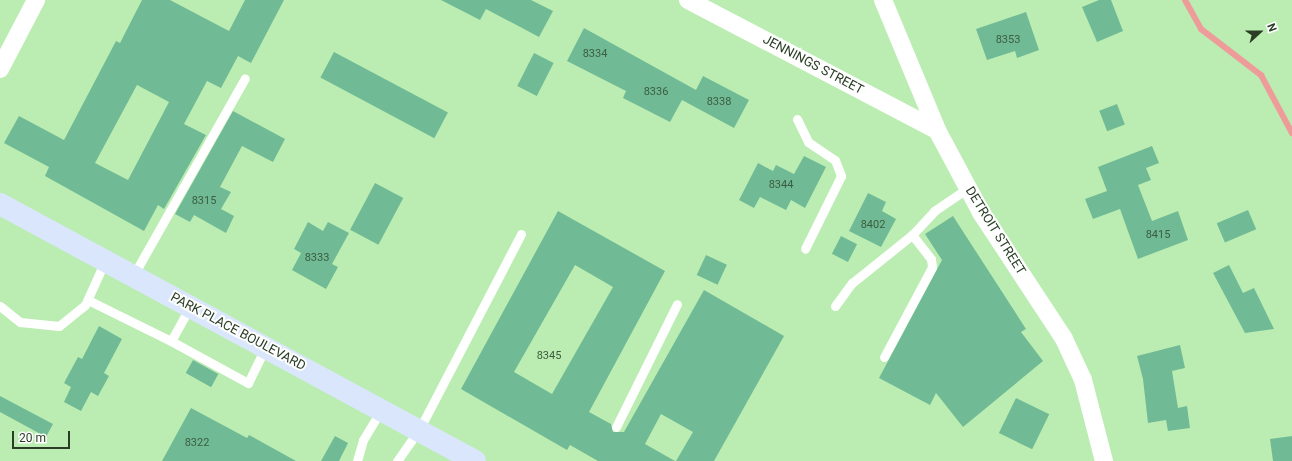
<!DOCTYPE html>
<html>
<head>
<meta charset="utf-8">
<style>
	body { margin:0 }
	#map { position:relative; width:1292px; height:461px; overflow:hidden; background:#bbedb2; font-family:Roboto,sans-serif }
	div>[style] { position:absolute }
	.stream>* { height:6px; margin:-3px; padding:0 3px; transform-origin:3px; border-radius:3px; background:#ee9c9a }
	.building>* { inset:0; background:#70bb95; transform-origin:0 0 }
	.lane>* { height:9px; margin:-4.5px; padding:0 4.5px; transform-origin:4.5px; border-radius:4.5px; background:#fff }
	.street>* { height:18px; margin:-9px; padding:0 9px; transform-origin:9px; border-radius:9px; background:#fff }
	.secondary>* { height:22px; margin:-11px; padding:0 11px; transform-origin:11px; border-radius:11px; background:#d9e6fb }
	span { translate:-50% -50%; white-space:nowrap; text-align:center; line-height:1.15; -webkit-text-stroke:4px #fefefe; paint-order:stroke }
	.number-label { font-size:11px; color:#3c5d42 }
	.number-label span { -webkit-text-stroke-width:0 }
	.street-label { font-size:13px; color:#2a3e26 }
	.north { position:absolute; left:1240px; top:12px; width:40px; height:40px; -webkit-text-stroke:3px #fefefe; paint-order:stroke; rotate:69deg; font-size:11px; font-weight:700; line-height:16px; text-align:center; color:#2a3e26 }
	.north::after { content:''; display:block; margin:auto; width:14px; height:18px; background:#2a3e26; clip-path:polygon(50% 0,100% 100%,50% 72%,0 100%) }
	.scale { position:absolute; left:12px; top:431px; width:58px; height:18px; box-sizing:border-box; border:2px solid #2a3e26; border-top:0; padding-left:5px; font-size:12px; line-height:14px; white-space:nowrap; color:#2a3e26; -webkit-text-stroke:3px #fefefe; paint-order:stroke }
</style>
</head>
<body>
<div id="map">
	<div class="stream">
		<i style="left:1185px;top:0;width:33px;rotate:61deg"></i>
		<i style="left:1201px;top:29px;width:76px;rotate:37.5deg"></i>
		<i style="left:1261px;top:75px;width:66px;rotate:61.9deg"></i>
	</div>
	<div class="building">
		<i style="clip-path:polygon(evenodd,142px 0,170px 0,229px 31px,245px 0,284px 0,251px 63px,238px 56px,221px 88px,207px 81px,184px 124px,206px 135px,164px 209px,158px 205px,144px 231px,45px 176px,49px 167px,4px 143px,19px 116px,64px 140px,116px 41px,120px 43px,142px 0,137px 85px,169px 102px,128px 180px,95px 163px,137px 85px)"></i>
		<i style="clip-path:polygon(441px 0,531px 0,553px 11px,539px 37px,486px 9px,480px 20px)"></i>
		<i style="clip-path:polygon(1099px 0,1111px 0,1123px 31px,1097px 42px,1082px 7px)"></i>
		<i style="clip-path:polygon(1026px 12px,1039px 50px,1017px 58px,1015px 51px,987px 60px,976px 29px)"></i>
		<i style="clip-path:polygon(584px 28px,696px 90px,703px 76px,749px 100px,734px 128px,682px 100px,670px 122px,623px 98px,626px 91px,567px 61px)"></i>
		<i style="left:334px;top:52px;width:129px;height:29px;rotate:28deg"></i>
		<i style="left:534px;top:53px;width:22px;height:37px;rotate:27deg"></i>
		<i style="left:1117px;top:104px;width:22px;height:19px;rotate:69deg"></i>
		<i style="clip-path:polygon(233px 111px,285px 139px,273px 162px,242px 146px,220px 187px,231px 192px,221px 209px,234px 216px,226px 233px,194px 215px,190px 222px,175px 214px)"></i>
		<i style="clip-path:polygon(1152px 146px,1159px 163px,1146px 168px,1151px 180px,1138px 185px,1152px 221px,1178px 211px,1188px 240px,1138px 259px,1120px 209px,1093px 219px,1085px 199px,1107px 191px,1098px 167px)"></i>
		<i style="clip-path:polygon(804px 156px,826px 167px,805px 208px,791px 200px,786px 210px,760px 197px,754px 208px,739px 200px,758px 163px,773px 171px,776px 165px,794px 174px)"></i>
		<i style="left:375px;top:183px;width:32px;height:53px;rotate:28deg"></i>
		<i style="clip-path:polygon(868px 193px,886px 202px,882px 211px,896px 219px,881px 247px,849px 231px)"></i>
		<i style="left:1248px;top:210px;width:21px;height:34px;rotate:67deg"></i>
		<i style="clip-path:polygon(evenodd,558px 211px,665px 271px,589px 412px,611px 424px,613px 432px,624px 432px,704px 290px,784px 336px,714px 461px,676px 461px,693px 432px,661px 414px,645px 444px,675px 461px,598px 461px,570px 445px,567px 450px,461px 389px,558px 211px,575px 265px,613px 287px,552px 394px,514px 372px,575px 265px)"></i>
		<i style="clip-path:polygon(953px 216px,1026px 329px,1021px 332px,1043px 361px,963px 427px,936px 393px,930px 405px,879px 378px,942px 260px,925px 234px)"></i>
		<i style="clip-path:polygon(308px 222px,323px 231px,328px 222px,349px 233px,332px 264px,338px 267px,326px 289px,292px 270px,301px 253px,294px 249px)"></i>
		<i style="left:841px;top:236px;width:18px;height:20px;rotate:27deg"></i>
		<i style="left:706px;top:255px;width:23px;height:22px;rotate:25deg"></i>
		<i style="clip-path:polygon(1229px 265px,1243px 293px,1254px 288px,1274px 329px,1245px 333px,1213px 273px)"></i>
		<i style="clip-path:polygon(99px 326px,122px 339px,104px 373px,109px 376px,98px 396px,91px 392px,81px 411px,64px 402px,71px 387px,64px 383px,78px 357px,82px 359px)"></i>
		<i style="clip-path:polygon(1180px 345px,1185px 368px,1172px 371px,1178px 408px,1187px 406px,1190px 428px,1168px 431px,1166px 420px,1148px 423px,1143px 379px,1137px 356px)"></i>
		<i style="left:193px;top:360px;width:29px;height:15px;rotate:29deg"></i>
		<i style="clip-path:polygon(0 396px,53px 424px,46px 437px,0 412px)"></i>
		<i style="left:1016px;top:398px;width:37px;height:39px;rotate:26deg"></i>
		<i style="clip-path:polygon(191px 408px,247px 438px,249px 435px,296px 461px,162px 461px)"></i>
		<i style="clip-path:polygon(335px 436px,348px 443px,339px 461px,321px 461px)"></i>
		<i style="clip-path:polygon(1292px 436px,1292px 461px,1273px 461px,1270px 439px)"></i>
	</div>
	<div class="lane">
		<i style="left:797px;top:119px;width:25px;rotate:64deg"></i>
		<i style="left:808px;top:142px;width:32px;rotate:34deg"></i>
		<i style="left:835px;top:160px;width:17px;rotate:69deg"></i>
		<i style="left:841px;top:176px;width:81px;rotate:116.3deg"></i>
		<i style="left:133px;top:276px;width:227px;rotate:-60.5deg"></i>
		<i style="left:88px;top:300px;width:93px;rotate:26.3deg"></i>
		<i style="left:171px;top:341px;width:39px;rotate:-61deg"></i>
		<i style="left:0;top:306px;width:26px;rotate:39deg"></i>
		<i style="left:20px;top:322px;width:39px;rotate:6deg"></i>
		<i style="left:59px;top:326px;width:33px;rotate:-39deg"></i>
		<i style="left:85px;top:305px;width:48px;rotate:-65.6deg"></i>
		<i style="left:835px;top:306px;width:29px;rotate:-54deg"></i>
		<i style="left:852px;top:283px;width:77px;rotate:-38.7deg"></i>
		<i style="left:912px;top:235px;width:33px;rotate:-47deg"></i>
		<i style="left:934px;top:211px;width:41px;rotate:-34.1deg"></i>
		<i style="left:171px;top:341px;width:88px;rotate:28.6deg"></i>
		<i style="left:248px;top:383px;width:39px;rotate:-64deg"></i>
		<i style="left:884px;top:357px;width:102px;rotate:-61.9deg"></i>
		<i style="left:932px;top:267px;width:8px;rotate:-97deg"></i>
		<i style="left:931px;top:259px;width:31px;rotate:-128deg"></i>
		<i style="left:616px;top:427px;width:137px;rotate:-63.6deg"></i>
		<i style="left:357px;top:461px;width:22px;rotate:-74deg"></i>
		<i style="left:363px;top:440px;width:35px;rotate:-59deg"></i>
		<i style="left:397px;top:461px;width:38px;rotate:-55deg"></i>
		<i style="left:419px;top:430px;width:221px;rotate:-62.5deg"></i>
	</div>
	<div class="street">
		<i style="left:688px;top:0;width:281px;rotate:27.6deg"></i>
		<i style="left:883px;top:0;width:141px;rotate:67.4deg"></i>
		<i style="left:937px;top:130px;width:66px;rotate:61.9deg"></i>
		<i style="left:968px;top:188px;width:30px;rotate:62deg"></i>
		<i style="left:982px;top:214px;width:149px;rotate:56.7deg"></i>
		<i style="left:1064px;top:339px;width:45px;rotate:65.1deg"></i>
		<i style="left:1083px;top:380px;width:84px;rotate:75.5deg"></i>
		<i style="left:0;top:69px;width:78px;rotate:-62.4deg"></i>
	</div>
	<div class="secondary">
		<i style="left:0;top:204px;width:540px;rotate:28.42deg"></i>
	</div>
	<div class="number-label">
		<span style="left:1008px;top:40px">8353</span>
		<span style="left:595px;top:54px">8334</span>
		<span style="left:656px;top:92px">8336</span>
		<span style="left:719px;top:102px">8338</span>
		<span style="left:781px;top:185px">8344</span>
		<span style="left:204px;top:201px">8315</span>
		<span style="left:873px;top:225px">8402</span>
		<span style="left:1158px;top:235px">8415</span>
		<span style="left:317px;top:258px">8333</span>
		<span style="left:549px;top:356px">8345</span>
		<span style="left:197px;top:443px">8322</span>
	</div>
	<div class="street-label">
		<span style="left:813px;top:65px;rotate:28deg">JENNINGS STREET</span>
		<span style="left:995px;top:231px;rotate:58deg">DETROIT STREET</span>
		<span style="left:238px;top:332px;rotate:28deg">PARK PLACE BOULEVARD</span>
	</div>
	<div class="north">N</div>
	<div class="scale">20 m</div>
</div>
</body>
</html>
